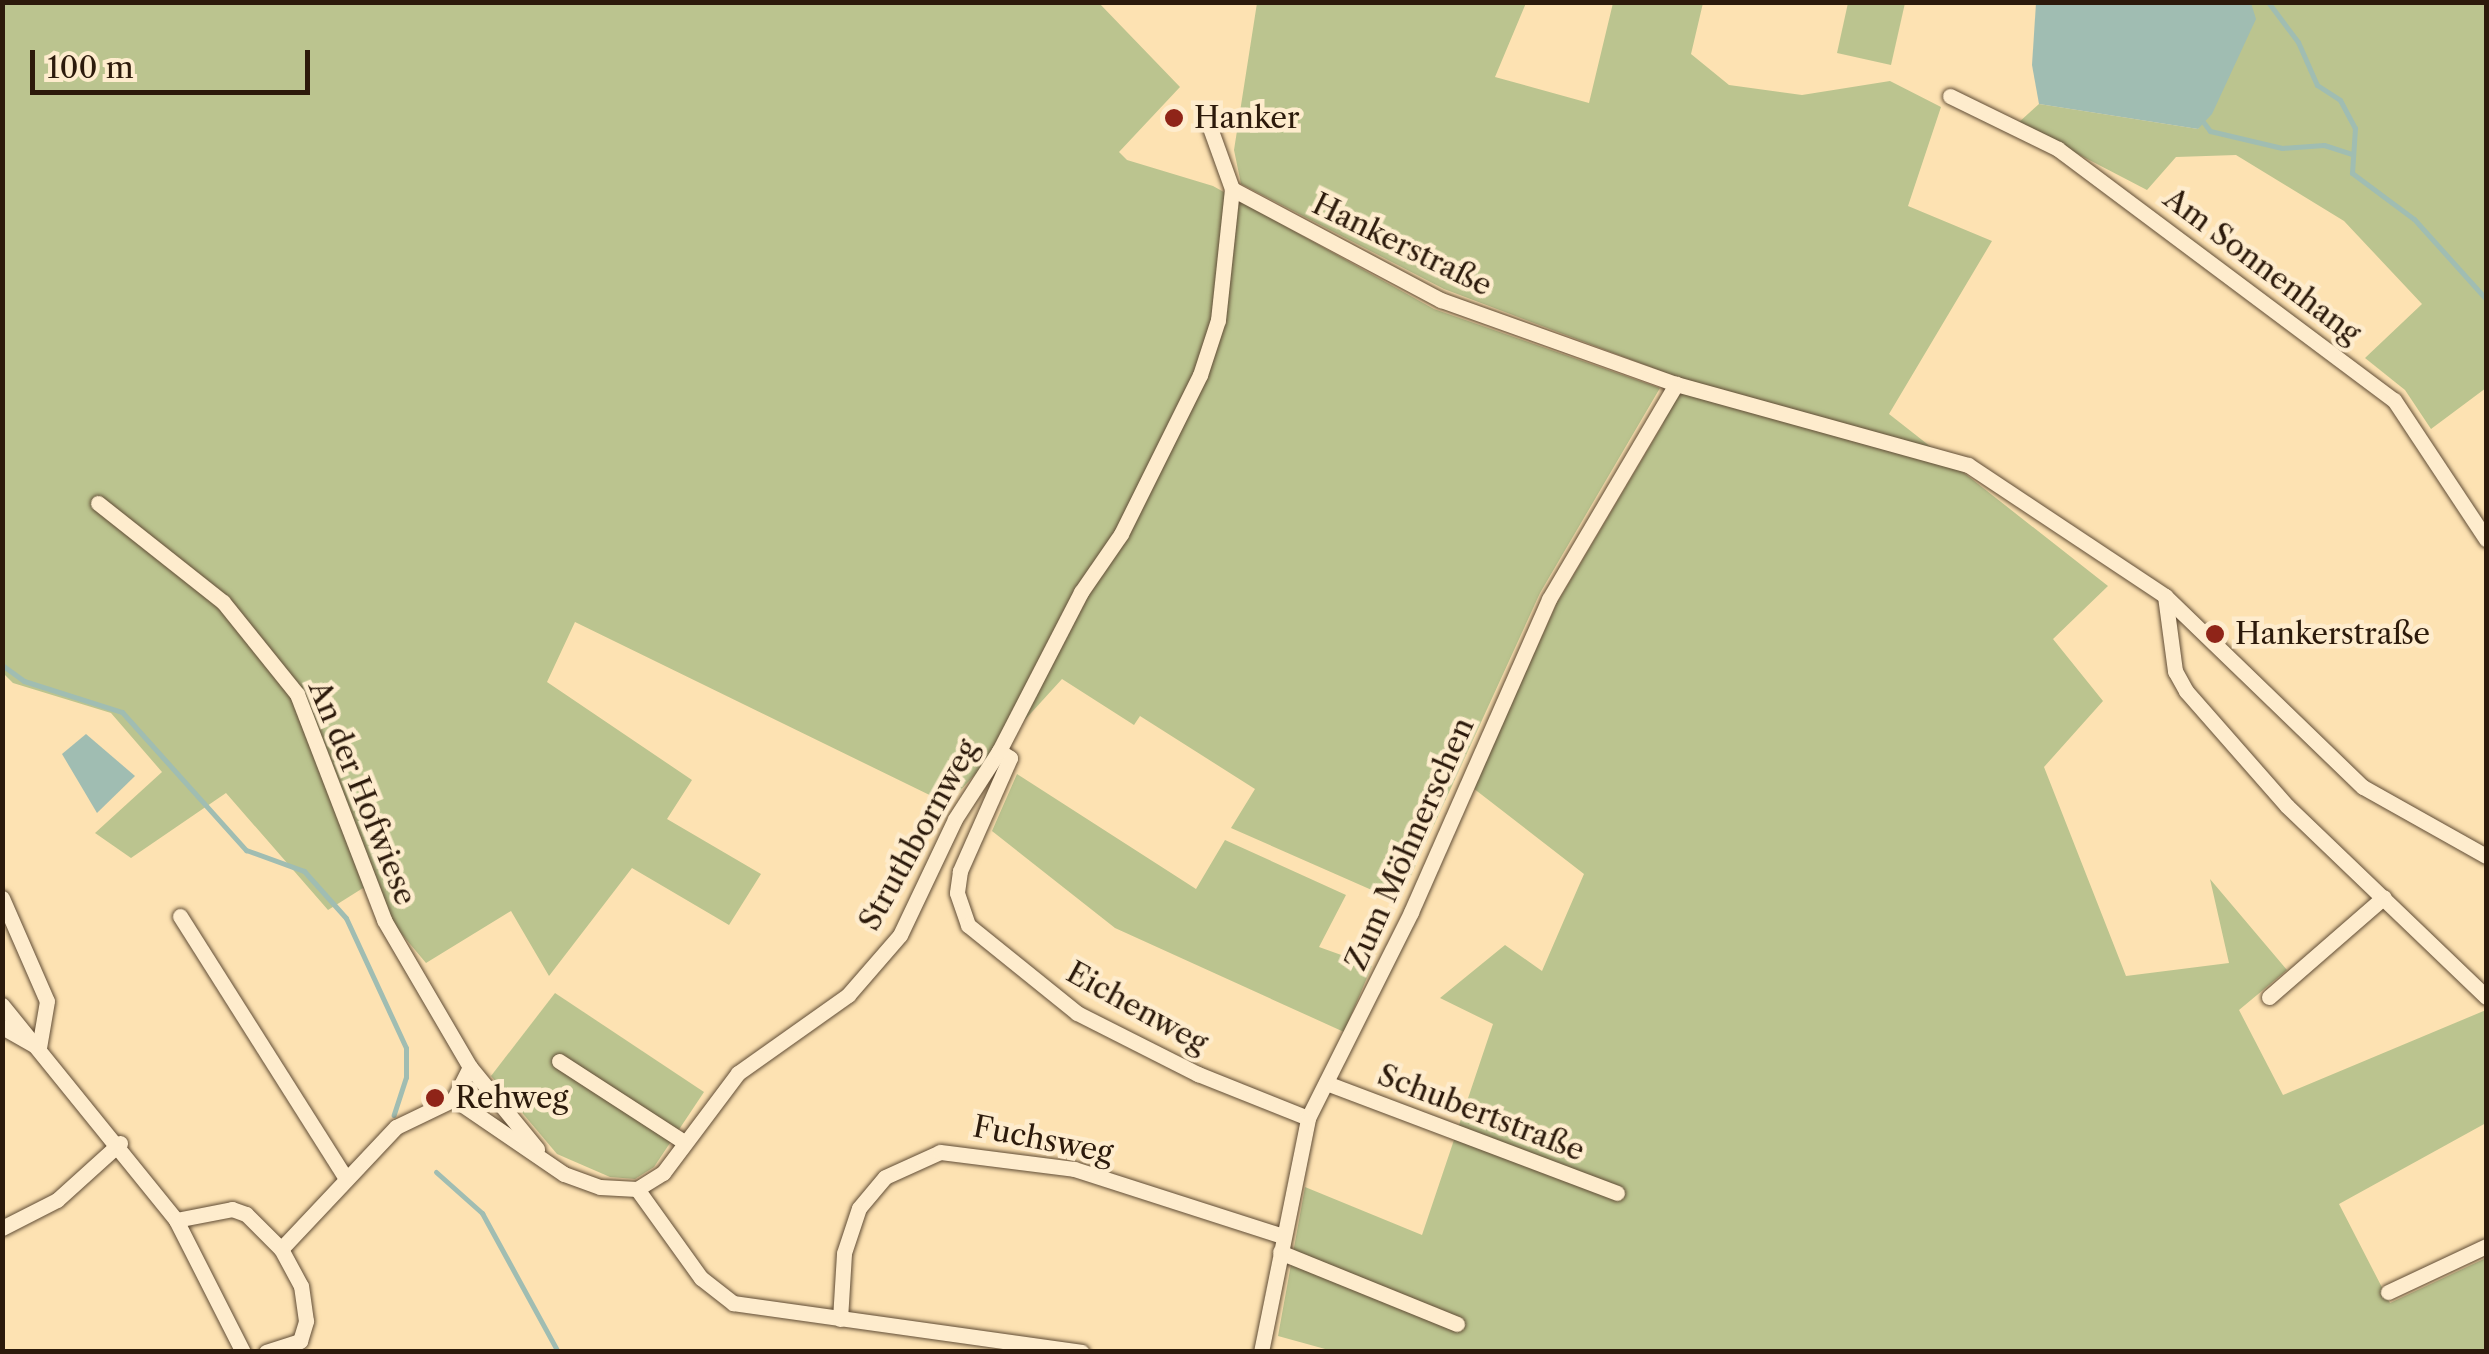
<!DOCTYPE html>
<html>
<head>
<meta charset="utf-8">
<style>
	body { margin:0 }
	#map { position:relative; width:2489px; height:1354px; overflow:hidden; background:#fde2b2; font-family:"Libre Caslon Text",serif }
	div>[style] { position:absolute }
	.green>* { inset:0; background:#bbc48f }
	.water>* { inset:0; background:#a0bdb2 }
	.stream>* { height:5px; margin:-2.5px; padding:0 2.5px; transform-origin:2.5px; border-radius:2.5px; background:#a0bdb2 }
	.roads { filter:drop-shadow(0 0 2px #604c35) drop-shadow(0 0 2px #604c35) }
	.street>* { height:15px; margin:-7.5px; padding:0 7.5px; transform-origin:7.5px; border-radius:7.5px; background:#feeccd }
	.dots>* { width:28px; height:28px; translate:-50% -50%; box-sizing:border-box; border:5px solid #feeccd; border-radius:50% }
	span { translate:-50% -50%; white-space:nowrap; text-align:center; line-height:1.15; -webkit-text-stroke:9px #feeccd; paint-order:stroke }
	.poi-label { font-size:30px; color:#2c1a0b }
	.left { translate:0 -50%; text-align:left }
	.street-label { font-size:30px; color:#2c1a0b }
	.frame { position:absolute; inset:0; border:5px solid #2c1a0b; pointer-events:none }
	.scale { position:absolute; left:30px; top:50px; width:280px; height:45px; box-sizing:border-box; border:5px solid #2c1a0b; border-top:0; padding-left:12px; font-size:30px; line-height:35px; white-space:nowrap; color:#2c1a0b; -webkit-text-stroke:8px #feeccd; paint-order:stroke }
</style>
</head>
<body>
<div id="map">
	<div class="green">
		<i style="clip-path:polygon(2px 3px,1099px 3px,1180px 87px,1119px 152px,1127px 160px,1213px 186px,1434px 309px,1660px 388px,1540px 593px,1399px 902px,1231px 828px,1255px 789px,1140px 716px,1134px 725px,1062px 679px,948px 804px,575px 622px,547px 682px,692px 780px,667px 819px,761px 874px,729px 925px,632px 868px,549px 976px,511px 911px,426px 963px,363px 888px,328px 910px,226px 793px,131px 858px,95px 833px,162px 772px,111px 713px,13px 683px,3px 673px)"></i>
		<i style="clip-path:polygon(1257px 3px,1526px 3px,1495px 77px,1589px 103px,1613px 3px,1703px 3px,1691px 54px,1729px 85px,1802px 95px,1890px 81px,1941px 107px,1908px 206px,1992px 241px,1889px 414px,2108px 586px,2053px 639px,2103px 701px,2044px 767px,2126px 976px,2229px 963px,2210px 879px,2287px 970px,2239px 1010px,2283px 1095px,2486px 1010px,2486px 1123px,2339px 1204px,2390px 1303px,2486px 1258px,2486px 1351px,1336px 1352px,1278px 1336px,1305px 1187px,1422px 1235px,1493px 1024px,1440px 998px,1505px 945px,1542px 971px,1584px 874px,1473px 788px,1557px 603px,1663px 424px,1677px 377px,1444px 289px,1241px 184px,1234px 150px)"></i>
		<i style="clip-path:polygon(1848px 3px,1905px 3px,1891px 65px,1837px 53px)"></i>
		<i style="clip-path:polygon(2249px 3px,2486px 3px,2486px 388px,2431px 429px,2405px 390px,2365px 358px,2422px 304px,2344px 221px,2236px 155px,2176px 157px,2147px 190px,2018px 123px,2039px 104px,2198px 129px)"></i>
		<i style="clip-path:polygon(1017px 774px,1196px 889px,1225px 840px,1346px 895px,1319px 947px,1372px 966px,1344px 1032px,1115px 928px,992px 831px)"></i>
		<i style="clip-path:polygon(555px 993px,704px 1092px,654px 1167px,635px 1179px,610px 1177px,557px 1154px,491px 1076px)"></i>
	</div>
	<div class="water">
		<i style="clip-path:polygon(2036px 3px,2251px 3px,2256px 19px,2212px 114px,2198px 129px,2039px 104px,2032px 65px)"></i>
		<i style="clip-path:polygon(86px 734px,135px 776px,97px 813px,62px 754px)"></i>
	</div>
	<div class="stream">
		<i style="left:2268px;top:2px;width:50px;rotate:53.1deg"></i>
		<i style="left:2298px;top:42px;width:47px;rotate:66.2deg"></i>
		<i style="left:2317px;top:85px;width:27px;rotate:33deg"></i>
		<i style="left:2340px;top:100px;width:32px;rotate:62deg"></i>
		<i style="left:2355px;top:128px;width:45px;rotate:93.8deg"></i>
		<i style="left:2352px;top:173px;width:77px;rotate:36.6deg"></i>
		<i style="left:2414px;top:219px;width:108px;rotate:48deg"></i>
		<i style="left:2204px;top:123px;width:10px;rotate:53deg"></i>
		<i style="left:2210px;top:131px;width:74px;rotate:13.3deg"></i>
		<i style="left:2282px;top:148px;width:42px;rotate:-4.1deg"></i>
		<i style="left:2324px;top:145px;width:28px;rotate:18deg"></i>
		<i style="left:2px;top:665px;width:27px;rotate:36deg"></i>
		<i style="left:24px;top:681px;width:103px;rotate:17.6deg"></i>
		<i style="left:122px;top:712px;width:186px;rotate:48.1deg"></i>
		<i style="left:246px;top:850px;width:62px;rotate:19.9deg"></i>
		<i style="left:304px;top:871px;width:63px;rotate:48.2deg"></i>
		<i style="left:346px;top:918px;width:143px;rotate:65.2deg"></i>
		<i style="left:406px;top:1048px;width:29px;rotate:90deg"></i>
		<i style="left:406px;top:1077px;width:40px;rotate:108deg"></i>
		<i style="left:436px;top:1172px;width:62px;rotate:41.7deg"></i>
		<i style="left:482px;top:1213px;width:158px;rotate:61.3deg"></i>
	</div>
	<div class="roads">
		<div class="street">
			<i style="left:1950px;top:96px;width:120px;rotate:26.1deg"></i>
			<i style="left:2058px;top:149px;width:419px;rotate:36.8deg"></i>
			<i style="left:2394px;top:400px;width:167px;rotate:56.5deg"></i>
			<i style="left:1209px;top:125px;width:68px;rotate:70.2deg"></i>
			<i style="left:1232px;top:189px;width:237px;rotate:28deg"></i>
			<i style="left:1441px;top:300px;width:250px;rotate:19.7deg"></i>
			<i style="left:1676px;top:384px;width:303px;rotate:15.5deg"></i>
			<i style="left:1968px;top:465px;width:237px;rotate:33.6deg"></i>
			<i style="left:2165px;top:596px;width:275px;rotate:44deg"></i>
			<i style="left:2363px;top:787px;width:141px;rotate:29.3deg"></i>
			<i style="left:98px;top:503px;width:159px;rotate:38.4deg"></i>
			<i style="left:223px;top:602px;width:118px;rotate:51.2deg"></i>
			<i style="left:297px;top:694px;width:242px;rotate:68.9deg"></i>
			<i style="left:384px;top:920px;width:170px;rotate:59.7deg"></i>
			<i style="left:470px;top:1067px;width:36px;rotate:117deg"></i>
			<i style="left:2165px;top:596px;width:76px;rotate:82.4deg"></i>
			<i style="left:2175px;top:671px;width:23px;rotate:61deg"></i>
			<i style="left:2186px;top:691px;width:153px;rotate:48.7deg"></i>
			<i style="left:2287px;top:806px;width:276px;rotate:43.8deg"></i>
			<i style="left:999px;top:751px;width:13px;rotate:32deg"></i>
			<i style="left:1010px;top:758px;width:124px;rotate:113.9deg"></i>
			<i style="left:960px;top:871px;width:22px;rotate:98deg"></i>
			<i style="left:957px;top:893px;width:34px;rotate:71deg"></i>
			<i style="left:968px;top:925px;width:140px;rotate:38.9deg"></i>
			<i style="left:1077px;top:1013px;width:136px;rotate:26.8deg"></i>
			<i style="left:1198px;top:1074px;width:118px;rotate:21.8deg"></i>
			<i style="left:2px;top:898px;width:112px;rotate:66.4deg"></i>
			<i style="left:47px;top:1001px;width:48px;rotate:99.7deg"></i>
			<i style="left:39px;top:1048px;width:43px;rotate:-150.4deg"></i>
			<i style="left:180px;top:916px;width:309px;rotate:57.7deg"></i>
			<i style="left:2269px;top:997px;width:152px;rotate:-41deg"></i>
			<i style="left:2px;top:1005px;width:277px;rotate:51deg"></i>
			<i style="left:176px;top:1220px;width:148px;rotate:63.1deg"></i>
			<i style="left:559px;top:1061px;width:149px;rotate:32.9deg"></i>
			<i style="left:470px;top:1067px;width:106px;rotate:50.7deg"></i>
			<i style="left:1326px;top:1083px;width:311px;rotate:20.7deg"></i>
			<i style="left:454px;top:1099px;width:133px;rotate:34.3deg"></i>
			<i style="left:564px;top:1174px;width:38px;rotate:20deg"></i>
			<i style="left:600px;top:1187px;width:37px;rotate:3deg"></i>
			<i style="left:637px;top:1189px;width:31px;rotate:-32deg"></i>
			<i style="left:663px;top:1173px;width:125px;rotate:-53.1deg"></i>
			<i style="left:738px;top:1073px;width:135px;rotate:-35.3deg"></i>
			<i style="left:848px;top:995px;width:79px;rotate:-49.1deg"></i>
			<i style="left:900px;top:935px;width:128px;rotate:-64.6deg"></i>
			<i style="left:955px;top:819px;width:81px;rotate:-57.1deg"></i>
			<i style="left:999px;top:751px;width:179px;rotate:-62.7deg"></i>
			<i style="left:1081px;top:592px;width:70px;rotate:-55.4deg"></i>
			<i style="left:1121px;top:534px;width:178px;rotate:-63.6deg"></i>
			<i style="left:1200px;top:375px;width:58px;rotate:-71.9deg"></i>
			<i style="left:1218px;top:320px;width:132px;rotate:-83.9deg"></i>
			<i style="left:637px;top:1189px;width:110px;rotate:54.3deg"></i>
			<i style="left:701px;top:1278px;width:41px;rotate:38deg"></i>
			<i style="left:733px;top:1303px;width:352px;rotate:8deg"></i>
			<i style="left:176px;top:1220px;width:57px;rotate:-11.1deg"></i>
			<i style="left:232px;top:1209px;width:15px;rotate:20deg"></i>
			<i style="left:246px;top:1214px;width:49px;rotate:45deg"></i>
			<i style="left:2px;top:1228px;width:62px;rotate:-27deg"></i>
			<i style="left:57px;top:1200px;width:85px;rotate:-42.1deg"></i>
			<i style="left:1280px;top:1252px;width:191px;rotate:22.1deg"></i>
			<i style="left:2388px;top:1292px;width:108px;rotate:-25.1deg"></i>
			<i style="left:840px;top:1319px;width:66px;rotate:-86.5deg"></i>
			<i style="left:844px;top:1253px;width:47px;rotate:-71.6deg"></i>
			<i style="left:859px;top:1208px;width:40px;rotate:-50deg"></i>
			<i style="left:885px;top:1177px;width:60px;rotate:-24.4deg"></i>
			<i style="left:940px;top:1152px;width:135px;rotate:7.2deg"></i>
			<i style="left:1074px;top:1169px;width:219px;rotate:17.8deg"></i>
			<i style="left:266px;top:1352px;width:36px;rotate:-18deg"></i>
			<i style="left:300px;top:1341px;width:21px;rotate:-73deg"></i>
			<i style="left:306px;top:1321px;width:35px;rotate:-98deg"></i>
			<i style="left:301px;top:1286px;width:42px;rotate:-118.4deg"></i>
			<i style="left:281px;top:1249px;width:168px;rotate:-46.7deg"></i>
			<i style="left:396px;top:1127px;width:64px;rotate:-25.8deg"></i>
			<i style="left:1261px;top:1352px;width:239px;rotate:-78.6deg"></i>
			<i style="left:1308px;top:1118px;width:230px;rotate:-63.4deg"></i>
			<i style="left:1411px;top:912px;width:342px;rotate:-66.2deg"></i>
			<i style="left:1549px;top:599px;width:250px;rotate:-59.4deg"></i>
		</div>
	</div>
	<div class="dots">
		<i style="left:1174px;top:118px;background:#8f2418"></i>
		<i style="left:2215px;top:634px;background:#8f2418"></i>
		<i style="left:435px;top:1098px;background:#8f2418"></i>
	</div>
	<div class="poi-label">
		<span class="left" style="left:1194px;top:118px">Hanker</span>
		<span class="left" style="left:2235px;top:634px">Hankerstraße</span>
		<span class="left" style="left:455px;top:1098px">Rehweg</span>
	</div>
	<div class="street-label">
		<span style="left:1402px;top:245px;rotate:26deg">Hankerstraße</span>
		<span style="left:2262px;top:266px;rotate:37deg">Am Sonnenhang</span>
		<span style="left:362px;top:793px;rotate:68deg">An der Hofwiese</span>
		<span style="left:919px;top:835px;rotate:-61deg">Struthbornweg</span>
		<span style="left:1410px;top:844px;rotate:-66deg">Zum Möhnerschen</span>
		<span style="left:1137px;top:1008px;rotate:29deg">Eichenweg</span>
		<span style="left:1481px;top:1113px;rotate:21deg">Schubertstraße</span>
		<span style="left:1043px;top:1140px;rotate:11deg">Fuchsweg</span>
	</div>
	<div class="frame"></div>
	<div class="scale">100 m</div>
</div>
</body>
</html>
